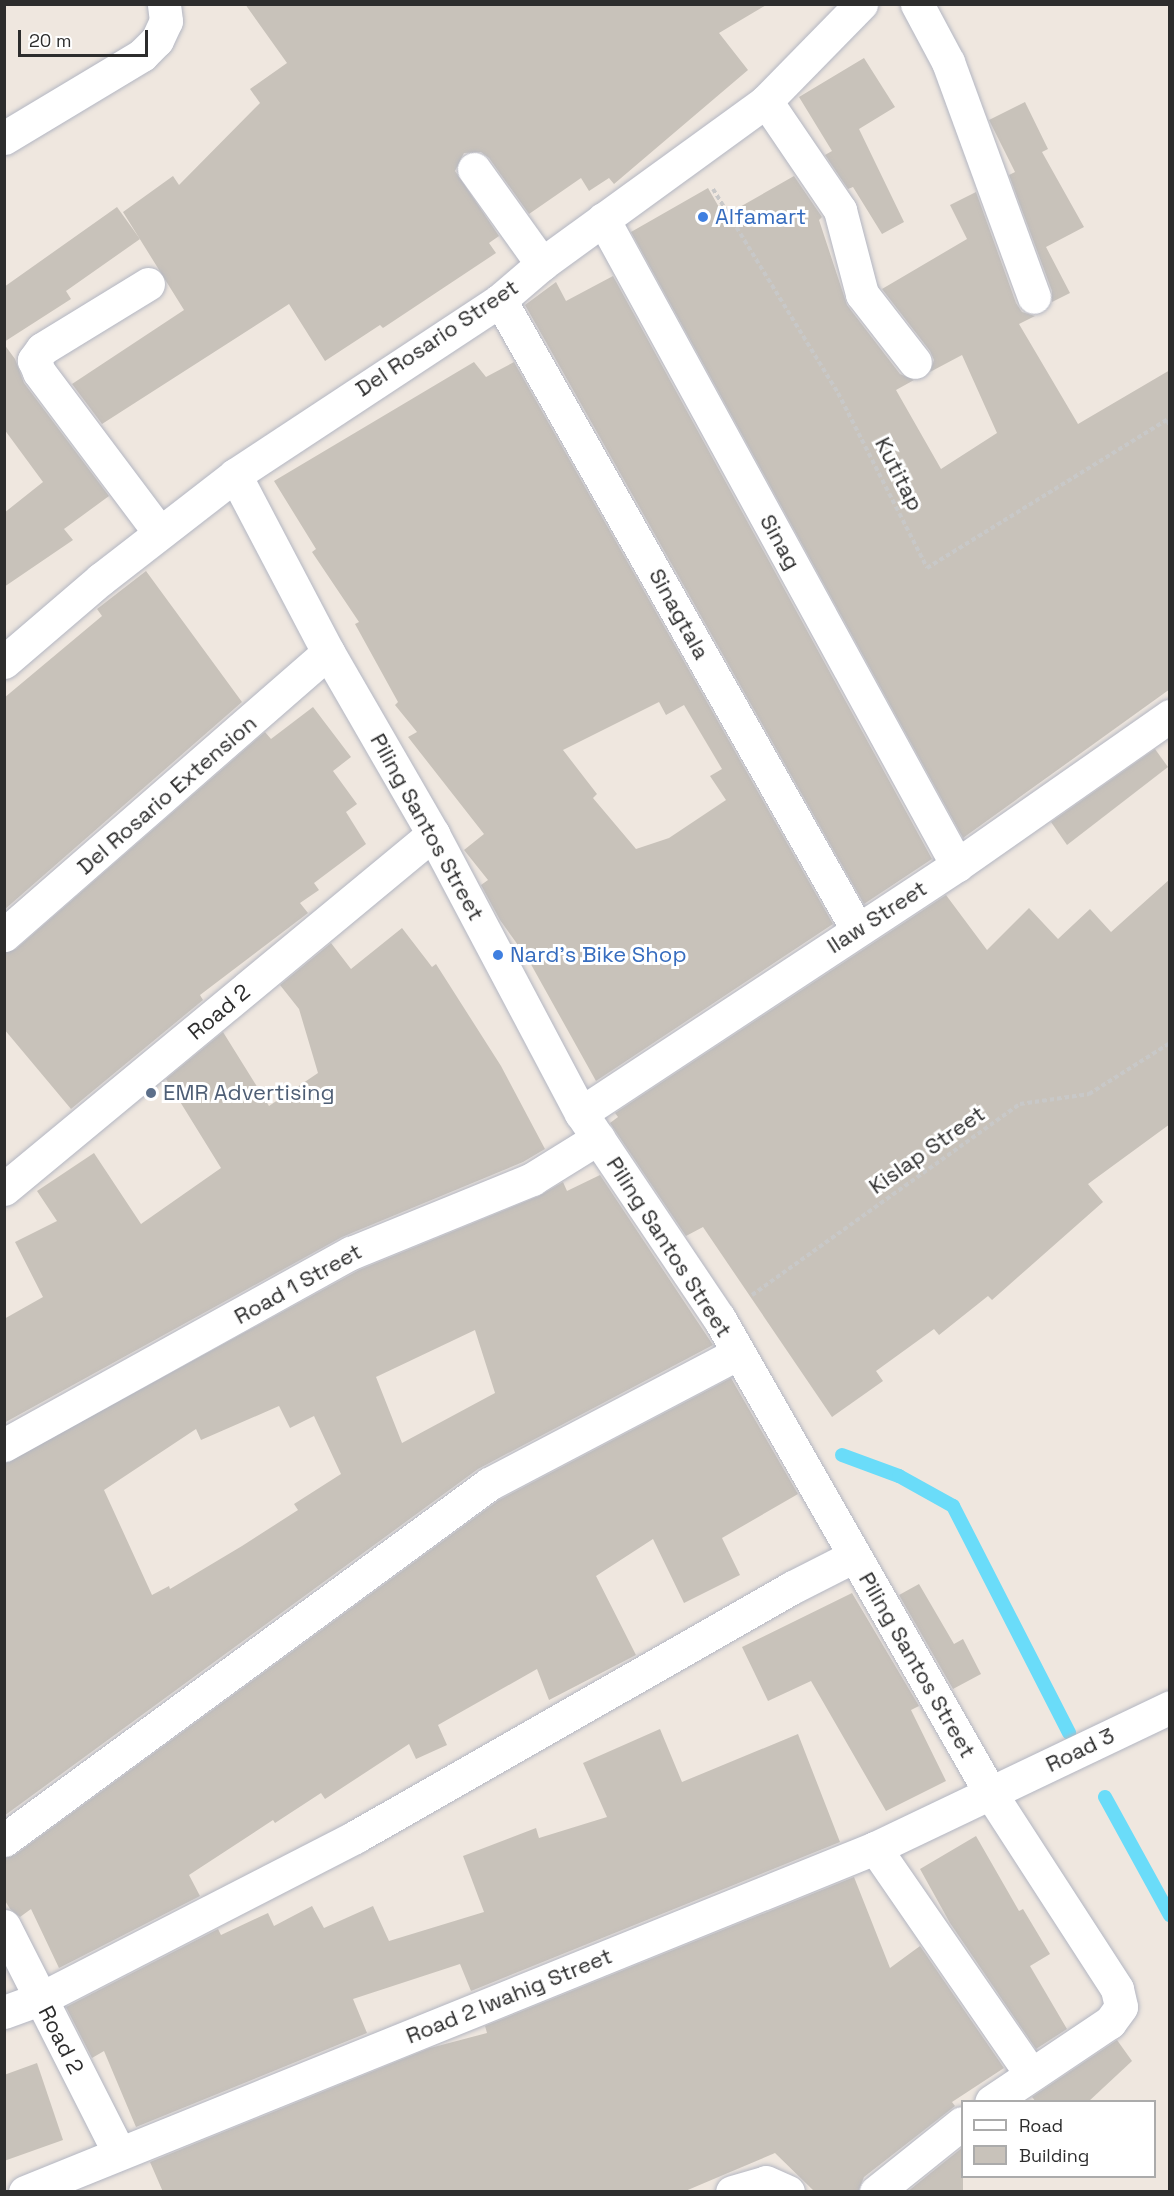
<!DOCTYPE html>
<html>
<head>
<meta charset="utf-8">
<style>
	body { margin:0 }
	#map { position:relative; width:1174px; height:2196px; overflow:hidden; background:#efe7df; font-family:"Space Grotesk",sans-serif }
	div>[style] { position:absolute }
	.stream>* { height:14px; margin:-7px; padding:0 7px; transform-origin:7px; border-radius:7px; background:#6adcf9 }
	.building>* { inset:0; background:#c8c2ba }
	.path>* { height:4px; margin-top:-2px; transform-origin:0; background:repeating-linear-gradient(90deg,#c8c8c8 0 4.5px,transparent 0 7.5px) }
	.roads { filter:drop-shadow(0 0 2px #b3b6c2) drop-shadow(0 0 2px #b3b6c2) }
	.minor>* { height:33px; margin:-16.5px; padding:0 16.5px; transform-origin:16.5px; border-radius:16.5px; background:#fff }
	.dots>* { width:16px; height:16px; translate:-50% -50%; box-sizing:border-box; border:3px solid #fff; border-radius:50% }
	span { translate:-50% -50%; white-space:nowrap; text-align:center; line-height:1.15; -webkit-text-stroke:6px #fff; paint-order:stroke }
	.shop-label { font-size:22px; color:#366cbe }
	.left { translate:0 -50%; text-align:left }
	.street-label { font-size:22px; color:#2d2d2d }
	.service-label { font-size:22px; color:#4e5e75 }
	.frame { position:absolute; inset:0; border:6px solid #2d2d2d; pointer-events:none }
	.legend { position:absolute; left:961px; top:2100px; width:195px; height:78px; box-sizing:border-box; background:#fff; border:2px solid #ababab; margin:0; padding:8px 10px; list-style:none; font-size:18px; color:#2d2d2d }
	.legend li { display:flex; align-items:center; gap:12px; height:30px }
	.legend b { width:30px; border:2px solid #ababab }
	.scale { position:absolute; left:18px; top:30px; width:130px; height:27px; box-sizing:border-box; border:3px solid #2d2d2d; border-top:0; padding-left:8px; font-size:18px; line-height:21px; white-space:nowrap; color:#2d2d2d; -webkit-text-stroke:4px #fff; paint-order:stroke }
</style>
</head>
<body>
<div id="map">
	<div class="stream">
		<i style="left:842px;top:1455px;width:61px;rotate:20.2deg"></i>
		<i style="left:899px;top:1476px;width:62px;rotate:29.1deg"></i>
		<i style="left:953px;top:1506px;width:255px;rotate:62.9deg"></i>
		<i style="left:1105px;top:1797px;width:135px;rotate:61.2deg"></i>
	</div>
	<div class="building">
		<i style="clip-path:polygon(245px 4px,768px 4px,719px 33px,748px 70px,614px 184px,609px 178px,589px 191px,581px 178px,529px 214px,489px 158px,481px 152px,464px 153px,455px 171px,499px 236px,489px 243px,496px 253px,383px 328px,380px 325px,325px 361px,289px 304px,102px 424px,72px 384px,184px 310px,123px 212px,173px 176px,179px 185px,260px 103px,250px 89px,287px 63px)"></i>
		<i style="clip-path:polygon(864px 58px,895px 107px,859px 129px,904px 222px,882px 234px,853px 187px,848px 189px,825px 155px,832px 151px,799px 97px)"></i>
		<i style="clip-path:polygon(1025px 102px,1048px 149px,1042px 152px,1084px 227px,1046px 247px,1070px 293px,1052px 302px,1052px 291px,1009px 175px,1015px 172px,989px 120px)"></i>
		<i style="clip-path:polygon(794px 176px,822px 217px,819px 220px,847px 305px,900px 374px,914px 380px,896px 390px,941px 469px,997px 433px,962px 355px,930px 372px,934px 360px,930px 351px,882px 289px,967px 239px,950px 205px,976px 192px,1016px 303px,1022px 312px,1035px 316px,1019px 324px,1078px 424px,1170px 370px,1170px 689px,963px 838px,631px 232px,708px 188px,724px 216px)"></i>
		<i style="clip-path:polygon(117px 207px,140px 239px,66px 291px,71px 299px,4px 342px,4px 287px)"></i>
		<i style="clip-path:polygon(613px 276px,932px 859px,864px 904px,525px 305px,556px 282px,566px 301px)"></i>
		<i style="clip-path:polygon(4px 344px,15px 359px,24px 383px,109px 496px,64px 529px,73px 540px,4px 587px,4px 513px,43px 482px,4px 429px)"></i>
		<i style="clip-path:polygon(evenodd,474px 362px,486px 377px,514px 362px,833px 924px,596px 1081px,528px 959px,500px 920px,481px 885px,488px 880px,464px 850px,484px 834px,408px 737px,417px 732px,395px 705px,398px 702px,355px 624px,359px 622px,312px 552px,316px 549px,274px 481px,474px 362px,659px 702px,666px 715px,684px 705px,722px 769px,710px 776px,726px 800px,669px 838px,636px 849px,593px 798px,597px 794px,563px 750px,659px 702px)"></i>
		<i style="clip-path:polygon(146px 571px,242px 702px,4px 910px,4px 698px,102px 616px,97px 609px)"></i>
		<i style="clip-path:polygon(313px 707px,351px 757px,333px 771px,357px 804px,346px 812px,366px 844px,314px 883px,319px 890px,300px 903px,308px 913px,200px 995px,203px 1000px,71px 1109px,4px 1029px,4px 953px,16px 949px,265px 732px,271px 739px)"></i>
		<i style="clip-path:polygon(1155px 749px,1168px 767px,1067px 845px,1051px 822px)"></i>
		<i style="clip-path:polygon(1170px 879px,1170px 1124px,1088px 1184px,1103px 1202px,1009px 1285px,992px 1300px,988px 1296px,939px 1335px,934px 1329px,876px 1371px,883px 1381px,832px 1417px,703px 1227px,686px 1236px,610px 1123px,618px 1117px,615px 1113px,946px 895px,987px 950px,1029px 908px,1058px 939px,1090px 909px,1111px 932px)"></i>
		<i style="clip-path:polygon(402px 928px,432px 967px,436px 964px,501px 1066px,545px 1149px,523px 1162px,342px 1237px,4px 1423px,4px 1319px,43px 1297px,15px 1242px,57px 1221px,37px 1191px,94px 1153px,141px 1224px,221px 1168px,166px 1079px,223px 1032px,269px 1106px,318px 1073px,299px 1009px,280px 985px,331px 943px,351px 969px)"></i>
		<i style="clip-path:polygon(evenodd,600px 1175px,713px 1345px,478px 1469px,4px 1816px,4px 1464px,359px 1270px,539px 1196px,563px 1182px,567px 1191px,600px 1175px,475px 1330px,495px 1393px,402px 1443px,376px 1377px,475px 1330px,600px 1175px,279px 1406px,290px 1428px,314px 1416px,341px 1474px,294px 1504px,298px 1510px,242px 1546px,170px 1589px,169px 1586px,152px 1595px,104px 1490px,196px 1429px,201px 1440px,279px 1406px)"></i>
		<i style="clip-path:polygon(731px 1378px,798px 1494px,722px 1538px,740px 1575px,684px 1603px,653px 1539px,596px 1576px,636px 1655px,549px 1700px,537px 1669px,438px 1725px,447px 1745px,416px 1759px,409px 1744px,325px 1799px,321px 1793px,275px 1823px,273px 1820px,189px 1875px,200px 1896px,59px 1968px,31px 1909px,20px 1917px,10px 1909px,4px 1899px,4px 1858px,15px 1855px,499px 1500px)"></i>
		<i style="clip-path:polygon(919px 1584px,954px 1644px,963px 1639px,981px 1674px,953px 1689px,899px 1595px)"></i>
		<i style="clip-path:polygon(852px 1593px,919px 1706px,911px 1710px,946px 1781px,886px 1811px,811px 1681px,768px 1701px,742px 1647px)"></i>
		<i style="clip-path:polygon(660px 1729px,682px 1782px,798px 1734px,840px 1842px,471px 1991px,460px 1964px,353px 1999px,367px 2033px,136px 2127px,104px 2051px,92px 2058px,66px 2007px,218px 1929px,221px 1935px,268px 1913px,274px 1926px,312px 1906px,324px 1928px,373px 1906px,389px 1941px,484px 1912px,463px 1856px,536px 1828px,539px 1838px,607px 1817px,583px 1763px)"></i>
		<i style="clip-path:polygon(976px 1836px,1019px 1911px,1023px 1909px,1050px 1954px,1030px 1966px,1067px 2029px,1036px 2049px,950px 1923px,920px 1869px)"></i>
		<i style="clip-path:polygon(854px 1877px,890px 1968px,920px 1946px,1004px 2068px,952px 2102px,955px 2106px,864px 2177px,858px 2192px,815px 2192px,775px 2153px,683px 2192px,163px 2192px,150px 2162px,430px 2048px,487px 2033px,485px 2026px)"></i>
		<i style="clip-path:polygon(1117px 2040px,1132px 2061px,1088px 2102px,1036px 2102px,1032px 2097px)"></i>
		<i style="clip-path:polygon(37px 2063px,63px 2140px,4px 2161px,4px 2075px)"></i>
		<i style="clip-path:polygon(963px 2147px,963px 2192px,907px 2192px)"></i>
	</div>
	<div class="path">
		<i style="left:713px;top:189px;width:239px;rotate:58.5deg"></i>
		<i style="left:838px;top:393px;width:196px;rotate:63deg"></i>
		<i style="left:927px;top:568px;width:282px;rotate:-31.7deg"></i>
		<i style="left:1167px;top:420px;width:7px;rotate:63deg"></i>
		<i style="left:752px;top:1295px;width:329px;rotate:-35.5deg"></i>
		<i style="left:1020px;top:1104px;width:70px;rotate:-8.2deg"></i>
		<i style="left:1089px;top:1094px;width:96px;rotate:-32.2deg"></i>
	</div>
	<div class="roads">
		<div class="minor">
			<i style="left:917px;top:4px;width:66px;rotate:61.9deg"></i>
			<i style="left:948px;top:62px;width:250px;rotate:69.9deg"></i>
			<i style="left:766px;top:101px;width:132px;rotate:55.8deg"></i>
			<i style="left:840px;top:210px;width:87px;rotate:75.3deg"></i>
			<i style="left:862px;top:294px;width:86px;rotate:52.1deg"></i>
			<i style="left:4px;top:138px;width:161px;rotate:-31deg"></i>
			<i style="left:142px;top:55px;width:21px;rotate:-45deg"></i>
			<i style="left:157px;top:40px;width:21px;rotate:-65deg"></i>
			<i style="left:166px;top:21px;width:17px;rotate:-97deg"></i>
			<i style="left:474px;top:169px;width:117px;rotate:54.4deg"></i>
			<i style="left:603px;top:219px;width:737px;rotate:61.28deg"></i>
			<i style="left:148px;top:284px;width:124px;rotate:148.5deg"></i>
			<i style="left:42px;top:349px;width:14px;rotate:126deg"></i>
			<i style="left:34px;top:360px;width:13px;rotate:67deg"></i>
			<i style="left:39px;top:372px;width:201px;rotate:53.1deg"></i>
			<i style="left:500px;top:300px;width:723px;rotate:60.42deg"></i>
			<i style="left:235px;top:475px;width:200px;rotate:62.3deg"></i>
			<i style="left:328px;top:652px;width:210px;rotate:60deg"></i>
			<i style="left:433px;top:834px;width:316px;rotate:62.1deg"></i>
			<i style="left:581px;top:1113px;width:247px;rotate:56.1deg"></i>
			<i style="left:719px;top:1318px;width:548px;rotate:60.26deg"></i>
			<i style="left:991px;top:1794px;width:232px;rotate:57.1deg"></i>
			<i style="left:1117px;top:1989px;width:18px;rotate:77deg"></i>
			<i style="left:1121px;top:2007px;width:19px;rotate:126deg"></i>
			<i style="left:1110px;top:2022px;width:143px;rotate:146.1deg"></i>
			<i style="left:4px;top:662px;width:128px;rotate:-40.6deg"></i>
			<i style="left:101px;top:579px;width:170px;rotate:-37.8deg"></i>
			<i style="left:235px;top:475px;width:318px;rotate:-33.4deg"></i>
			<i style="left:500px;top:300px;width:55px;rotate:-40.6deg"></i>
			<i style="left:542px;top:264px;width:277px;rotate:-36deg"></i>
			<i style="left:766px;top:101px;width:136px;rotate:-45.6deg"></i>
			<i style="left:4px;top:935px;width:430px;rotate:-41.1deg"></i>
			<i style="left:581px;top:1113px;width:450px;rotate:-33.4deg"></i>
			<i style="left:957px;top:865px;width:260px;rotate:-35deg"></i>
			<i style="left:4px;top:1189px;width:557px;rotate:-39.61deg"></i>
			<i style="left:4px;top:1445px;width:397px;rotate:-29deg"></i>
			<i style="left:351px;top:1253px;width:196px;rotate:-22.2deg"></i>
			<i style="left:532px;top:1179px;width:78px;rotate:-31.8deg"></i>
			<i style="left:4px;top:1840px;width:602px;rotate:-36.28deg"></i>
			<i style="left:489px;top:1484px;width:281px;rotate:-27.7deg"></i>
			<i style="left:875px;top:1848px;width:273px;rotate:55.4deg"></i>
			<i style="left:4px;top:1926px;width:254px;rotate:63.1deg"></i>
			<i style="left:4px;top:2012px;width:38px;rotate:-20deg"></i>
			<i style="left:40px;top:1999px;width:354px;rotate:-27.2deg"></i>
			<i style="left:355px;top:1837px;width:504px;rotate:-29.72deg"></i>
			<i style="left:793px;top:1587px;width:68px;rotate:-26.9deg"></i>
			<i style="left:25px;top:2192px;width:917px;rotate:-22.03deg"></i>
			<i style="left:875px;top:1848px;width:327px;rotate:-25.5deg"></i>
			<i style="left:732px;top:2192px;width:35px;rotate:-16deg"></i>
			<i style="left:766px;top:2182px;width:24px;rotate:24deg"></i>
			<i style="left:876px;top:2192px;width:110px;rotate:-38.7deg"></i>
		</div>
	</div>
	<div class="dots">
		<i style="left:703px;top:217px;background:#3f7fe0"></i>
		<i style="left:498px;top:955px;background:#3f7fe0"></i>
		<i style="left:151px;top:1093px;background:#5c6f8a"></i>
	</div>
	<div class="shop-label">
		<span class="left" style="left:715px;top:217px">Alfamart</span>
		<span class="left" style="left:510px;top:955px">Nard's Bike Shop</span>
	</div>
	<div class="street-label">
		<span style="left:437px;top:338px;rotate:-34deg">Del Rosario Street</span>
		<span style="left:899px;top:474px;rotate:63deg">Kutitap</span>
		<span style="left:780px;top:542px;rotate:61deg">Sinag</span>
		<span style="left:679px;top:614px;rotate:61deg">Sinagtala</span>
		<span style="left:167px;top:795px;rotate:-41deg">Del Rosario Extension</span>
		<span style="left:427px;top:827px;rotate:61deg">Piling Santos Street</span>
		<span style="left:877px;top:917px;rotate:-33deg">Ilaw Street</span>
		<span style="left:219px;top:1012px;rotate:-40deg">Road 2</span>
		<span style="left:927px;top:1150px;rotate:-35deg">Kislap Street</span>
		<span style="left:669px;top:1247px;rotate:57deg">Piling Santos Street</span>
		<span style="left:298px;top:1284px;rotate:-29deg">Road 1 Street</span>
		<span style="left:917px;top:1665px;rotate:60deg">Piling Santos Street</span>
		<span style="left:1080px;top:1750px;rotate:-26deg">Road 3</span>
		<span style="left:509px;top:1996px;rotate:-22deg">Road 2 Iwahig Street</span>
		<span style="left:61px;top:2040px;rotate:63deg">Road 2</span>
	</div>
	<div class="service-label">
		<span class="left" style="left:163px;top:1093px">EMR Advertising</span>
	</div>
	<div class="frame"></div>
	<ul class="legend">
	<li><b style="height:8px;background:#fff"></b>Road</li>
	<li><b style="height:16px;background:#c8c2ba"></b>Building</li>
	</ul>
	<div class="scale">20 m</div>
</div>
</body>
</html>
